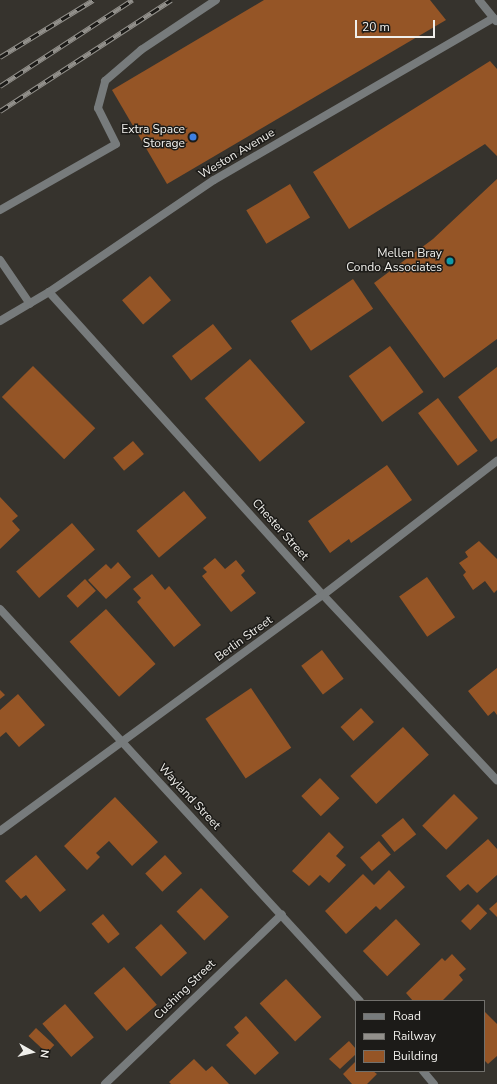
<!DOCTYPE html>
<html>
<head>
<meta charset="utf-8">
<style>
	body { margin:0 }
	#map { position:relative; width:497px; height:1084px; overflow:hidden; background:#36332d; font-family:"Nunito Sans",sans-serif }
	div>[style] { position:absolute }
	.building>* { inset:0; background:#955526; transform-origin:0 0 }
	.lane>* { height:8px; margin:-4px; padding:0 4px; transform-origin:4px; border-radius:4px; background:#777b7c }
	.street>* { height:8px; margin:-4px; padding:0 4px; transform-origin:4px; border-radius:4px; background:#777b7c }
	.rail>* { height:4.5px; margin-top:-2.25px; transform-origin:0; background:repeating-linear-gradient(90deg,#1c1b18 0 9px,#92908b 0 18px); box-sizing:border-box; border-block:1px solid #92908b }
	.dots>* { width:11px; height:11px; translate:-50% -50%; box-sizing:border-box; border:2px solid #1c1b18; border-radius:50% }
	span { translate:-50% -50%; white-space:nowrap; text-align:center; line-height:1.15; -webkit-text-stroke:3px #1c1b18; paint-order:stroke }
	.poi-label { font-size:12px; color:#f0efeb }
	.right { translate:-100% -50%; text-align:right }
	.street-label { font-size:12px; color:#f0efeb }
	.legend { position:absolute; left:355px; top:1000px; width:130px; height:72px; box-sizing:border-box; background:#1c1b18; border:1px solid #71706c; margin:0; padding:5px 7px; list-style:none; font-size:12px; color:#f0efeb }
	.legend li { display:flex; align-items:center; gap:8px; height:20px }
	.legend b { width:20px; border:1px solid #71706c }
	.north { position:absolute; left:12px; top:1032px; width:40px; height:40px; -webkit-text-stroke:3px #1c1b18; paint-order:stroke; rotate:98deg; font-size:11px; font-weight:700; line-height:16px; text-align:center; color:#f0efeb }
	.north::after { content:''; display:block; margin:auto; width:14px; height:18px; background:#f0efeb; clip-path:polygon(50% 0,100% 100%,50% 72%,0 100%) }
	.scale { position:absolute; left:355px; top:20px; width:80px; height:18px; box-sizing:border-box; border:2px solid #f0efeb; border-top:0; padding-left:5px; font-size:12px; line-height:14px; white-space:nowrap; color:#f0efeb; -webkit-text-stroke:3px #1c1b18; paint-order:stroke }
</style>
</head>
<body>
<div id="map">
	<div class="building">
		<i style="clip-path:polygon(264px 0,430px 0,446px 20px,167px 184px,112px 90px)"></i>
		<i style="clip-path:polygon(490px 61px,497px 69px,497px 156px,485px 144px,349px 229px,313px 172px)"></i>
		<i style="clip-path:polygon(497px 179px,497px 339px,444px 378px,374px 283px,433px 239px)"></i>
		<i style="left:290px;top:184px;width:39px;height:51px;rotate:59deg"></i>
		<i style="left:150px;top:276px;width:32px;height:37px;rotate:49deg"></i>
		<i style="left:353px;top:279px;width:36px;height:75px;rotate:56deg"></i>
		<i style="left:213px;top:324px;width:31px;height:52px;rotate:52deg"></i>
		<i style="left:390px;top:346px;width:57px;height:51px;rotate:54deg"></i>
		<i style="left:250px;top:359px;width:84px;height:60px;rotate:49deg"></i>
		<i style="left:33px;top:366px;width:88px;height:44px;rotate:45deg"></i>
		<i style="clip-path:polygon(497px 367px,497px 438px,491px 442px,458px 397px)"></i>
		<i style="left:438px;top:398px;width:66px;height:25px;rotate:53deg"></i>
		<i style="left:133px;top:441px;width:17px;height:26px;rotate:50deg"></i>
		<i style="clip-path:polygon(387px 465px,412px 500px,351px 543px,349px 539px,330px 553px,308px 521px)"></i>
		<i style="left:184px;top:491px;width:35px;height:62px;rotate:50deg"></i>
		<i style="clip-path:polygon(0 497px,18px 516px,12px 521px,20px 530px,0 549px)"></i>
		<i style="left:72px;top:523px;width:35px;height:74px;rotate:49deg"></i>
		<i style="clip-path:polygon(479px 541px,497px 559px,497px 590px,494px 593px,485px 581px,473px 590px,463px 575px,466px 572px,459px 563px,468px 557px,465px 552px)"></i>
		<i style="clip-path:polygon(215px 558px,225px 569px,236px 560px,245px 571px,241px 575px,256px 593px,231px 612px,202px 576px,207px 572px,203px 568px)"></i>
		<i style="clip-path:polygon(118px 562px,131px 577px,106px 599px,88px 580px,106px 564px,111px 569px)"></i>
		<i style="clip-path:polygon(152px 574px,165px 590px,169px 586px,201px 625px,174px 647px,137px 602px,141px 598px,133px 589px)"></i>
		<i style="left:427px;top:577px;width:49px;height:34px;rotate:55deg"></i>
		<i style="left:85px;top:579px;width:16px;height:25px;rotate:47deg"></i>
		<i style="left:106px;top:609px;width:74px;height:49px;rotate:48deg"></i>
		<i style="left:322px;top:650px;width:36px;height:26px;rotate:53deg"></i>
		<i style="clip-path:polygon(497px 668px,497px 715px,494px 711px,488px 716px,468px 691px)"></i>
		<i style="left:251px;top:688px;width:72px;height:55px;rotate:56deg"></i>
		<i style="clip-path:polygon(0 690px,5px 695px,0 699px)"></i>
		<i style="clip-path:polygon(18px 694px,45px 725px,19px 747px,6px 732px,0 737px,0 710px)"></i>
		<i style="left:361px;top:708px;width:19px;height:28px;rotate:47deg"></i>
		<i style="left:403px;top:727px;width:38px;height:72px;rotate:47deg"></i>
		<i style="left:320px;top:778px;width:28px;height:26px;rotate:46deg"></i>
		<i style="left:454px;top:794px;width:34px;height:45px;rotate:45deg"></i>
		<i style="clip-path:polygon(115px 797px,158px 842px,132px 866px,109px 841px,96px 853px,100px 857px,87px 870px,64px 846px)"></i>
		<i style="left:403px;top:818px;width:21px;height:28px;rotate:51deg"></i>
		<i style="clip-path:polygon(329px 832px,344px 847px,336px 856px,346px 865px,329px 883px,320px 875px,309px 886px,292px 871px)"></i>
		<i style="clip-path:polygon(488px 839px,497px 849px,497px 875px,477px 893px,468px 884px,460px 891px,446px 876px)"></i>
		<i style="left:379px;top:841px;width:18px;height:25px;rotate:49deg"></i>
		<i style="clip-path:polygon(36px 855px,66px 890px,40px 912px,26px 895px,21px 899px,5px 881px)"></i>
		<i style="left:165px;top:855px;width:25px;height:27px;rotate:47deg"></i>
		<i style="clip-path:polygon(389px 870px,405px 887px,380px 910px,376px 906px,346px 934px,325px 911px,363px 874px,374px 885px)"></i>
		<i style="left:201px;top:888px;width:40px;height:34px;rotate:46deg"></i>
		<i style="clip-path:polygon(497px 902px,497px 917px,489px 909px)"></i>
		<i style="left:478px;top:904px;width:13px;height:24px;rotate:45deg"></i>
		<i style="left:103px;top:914px;width:26px;height:15px;rotate:50deg"></i>
		<i style="left:396px;top:919px;width:35px;height:46px;rotate:46deg"></i>
		<i style="left:161px;top:924px;width:39px;height:35px;rotate:48deg"></i>
		<i style="clip-path:polygon(452px 954px,466px 969px,459px 975px,463px 980px,442px 1001px,413px 1001px,406px 993px,442px 958px,445px 961px)"></i>
		<i style="left:124px;top:967px;width:50px;height:40px;rotate:49deg"></i>
		<i style="left:286px;top:979px;width:52px;height:36px;rotate:47deg"></i>
		<i style="left:65px;top:1004px;width:44px;height:30px;rotate:49deg"></i>
		<i style="clip-path:polygon(484px 1011px,497px 1024px,497px 1056px,488px 1064px,484px 1060px)"></i>
		<i style="clip-path:polygon(246px 1016px,279px 1053px,255px 1075px,226px 1045px,239px 1033px,234px 1027px)"></i>
		<i style="left:36px;top:1028px;width:25px;height:11px;rotate:43deg"></i>
		<i style="clip-path:polygon(349px 1041px,356px 1049px,356px 1054px,340px 1069px,329px 1059px)"></i>
		<i style="clip-path:polygon(194px 1059px,206px 1071px,212px 1066px,229px 1084px,171px 1084px,169px 1082px)"></i>
		<i style="clip-path:polygon(356px 1061px,356px 1071px,373px 1071px,377px 1074px,367px 1084px,352px 1084px,343px 1074px)"></i>
	</div>
	<div class="lane">
		<i style="left:0;top:210px;width:133px;rotate:-29.6deg"></i>
		<i style="left:116px;top:144px;width:40px;rotate:-116.6deg"></i>
		<i style="left:98px;top:108px;width:28px;rotate:-75deg"></i>
		<i style="left:105px;top:81px;width:48px;rotate:-40.7deg"></i>
		<i style="left:141px;top:50px;width:90px;rotate:-33.7deg"></i>
		<i style="left:0;top:260px;width:53px;rotate:55.7deg"></i>
	</div>
	<div class="street">
		<i style="left:479px;top:0;width:27px;rotate:51deg"></i>
		<i style="left:49px;top:292px;width:409px;rotate:47.9deg"></i>
		<i style="left:323px;top:595px;width:254px;rotate:46.8deg"></i>
		<i style="left:0;top:321px;width:57px;rotate:-30.6deg"></i>
		<i style="left:49px;top:292px;width:199px;rotate:-34.2deg"></i>
		<i style="left:214px;top:180px;width:323px;rotate:-30.1deg"></i>
		<i style="left:0;top:609px;width:532px;rotate:47.44deg"></i>
		<i style="left:0;top:831px;width:400px;rotate:-36.2deg"></i>
		<i style="left:323px;top:595px;width:220px;rotate:-37.6deg"></i>
		<i style="left:423px;top:1071px;width:17px;rotate:50deg"></i>
		<i style="left:105px;top:1084px;width:245px;rotate:-43.8deg"></i>
	</div>
	<div class="rail">
		<i style="left:0;top:57px;width:109px;rotate:-31.5deg"></i>
		<i style="left:0;top:86px;width:158px;rotate:-33.1deg"></i>
		<i style="left:0;top:111px;width:204px;rotate:-33deg"></i>
	</div>
	<div class="dots">
		<i style="left:193px;top:137px;background:#3f7fe0"></i>
		<i style="left:450px;top:261px;background:#0f9aa8"></i>
	</div>
	<div class="poi-label">
		<span class="right" style="left:185px;top:137px">Extra Space<br>Storage</span>
		<span class="right" style="left:442px;top:261px">Mellen Bray<br>Condo Associates</span>
	</div>
	<div class="street-label">
		<span style="left:237px;top:154px;rotate:-31deg">Weston Avenue</span>
		<span style="left:280px;top:530px;rotate:48deg">Chester Street</span>
		<span style="left:244px;top:639px;rotate:-36deg">Berlin Street</span>
		<span style="left:189px;top:797px;rotate:47deg">Wayland Street</span>
		<span style="left:185px;top:990px;rotate:-44deg">Cushing Street</span>
	</div>
	<ul class="legend">
	<li><b style="height:5px;background:#777b7c"></b>Road</li>
	<li><b style="height:5px;background:#92908b"></b>Railway</li>
	<li><b style="height:11px;background:#955526"></b>Building</li>
	</ul>
	<div class="north">N</div>
	<div class="scale">20 m</div>
</div>
</body>
</html>
